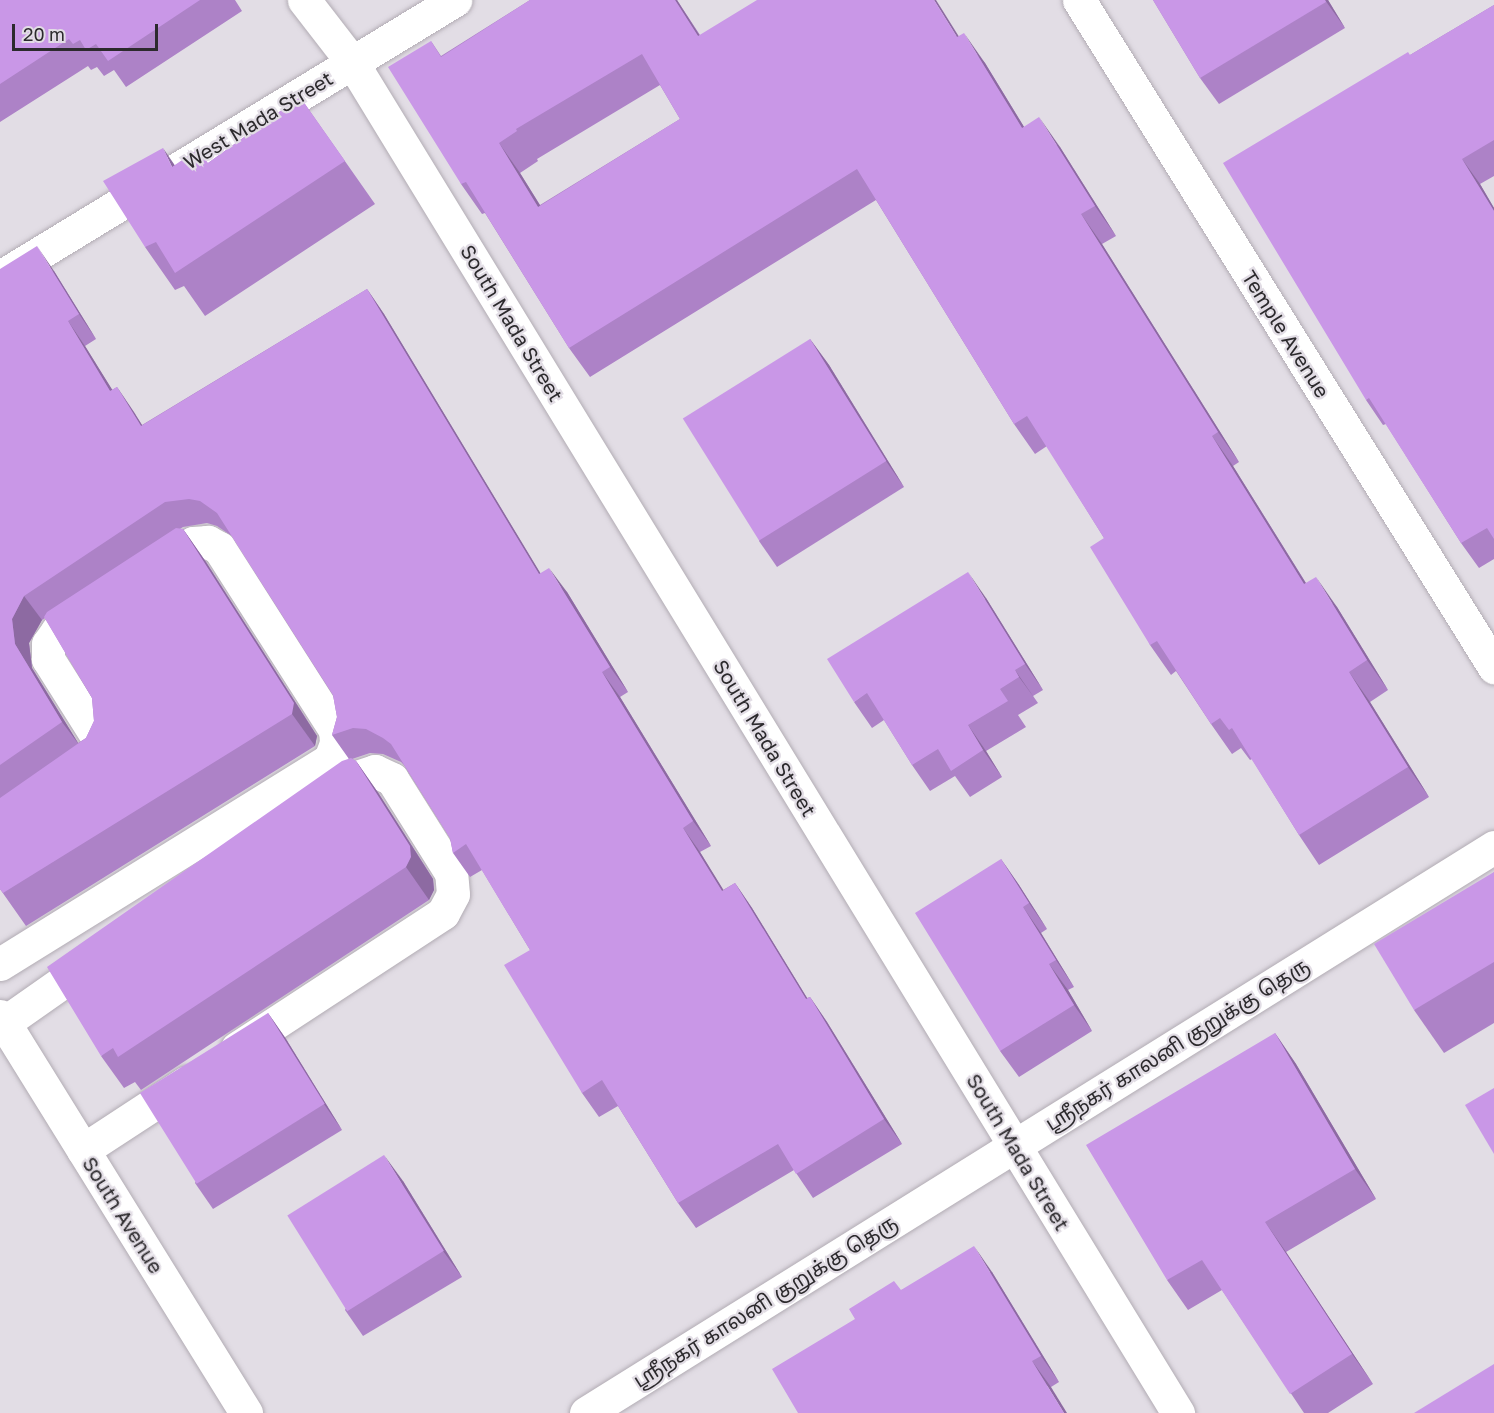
<!DOCTYPE html>
<html>
<head>
<meta charset="utf-8">
<style>
	body { margin:0 }
	#map { position:relative; width:1494px; height:1413px; overflow:hidden; background:#e2dde5; font-family:"Golos Text","Noto Sans Tamil",sans-serif }
	div>[style] { position:absolute }
	.roads { filter:drop-shadow(0 0 2px #b2acb4) drop-shadow(0 0 2px #b2acb4) }
	.minor>* { height:33px; margin:-16.5px; padding:0 16.5px; transform-origin:16.5px; border-radius:16.5px; background:#fff }
	.wall>* { inset:0; background:#ad82c7 }
	.shaded-wall>* { inset:0; background:#8d6aa2 }
	.building>* { inset:0; background:#c997e7; transform-origin:0 0 }
	span { translate:-50% -50%; white-space:nowrap; text-align:center; line-height:1.15; -webkit-text-stroke:4.5px #e2dde5; paint-order:stroke }
	.street-label { font-size:20px; color:#2c2a2d }
	.scale { position:absolute; left:12px; top:24px; width:146px; height:27px; box-sizing:border-box; border:3px solid #2c2a2d; border-top:0; padding-left:8px; font-size:18px; line-height:21px; white-space:nowrap; color:#2c2a2d; -webkit-text-stroke:4px #e2dde5; paint-order:stroke }
</style>
</head>
<body>
<div id="map">
	<div class="roads">
		<div class="minor">
			<i style="left:304px;top:0;width:78px;rotate:52.3deg"></i>
			<i style="left:352px;top:62px;width:1584px;rotate:58.56deg"></i>
			<i style="left:1079px;top:0;width:786px;rotate:58.11deg"></i>
			<i style="left:0;top:277px;width:533px;rotate:-31.33deg"></i>
			<i style="left:86px;top:766px;width:18px;rotate:-49deg"></i>
			<i style="left:98px;top:752px;width:12px;rotate:-85deg"></i>
			<i style="left:99px;top:740px;width:96px;rotate:-122.2deg"></i>
			<i style="left:48px;top:659px;width:15px;rotate:-90deg"></i>
			<i style="left:48px;top:644px;width:16px;rotate:-55deg"></i>
			<i style="left:57px;top:631px;width:40px;rotate:-32.9deg"></i>
			<i style="left:0;top:964px;width:388px;rotate:-31.8deg"></i>
			<i style="left:330px;top:759px;width:17px;rotate:-69deg"></i>
			<i style="left:336px;top:743px;width:13px;rotate:-94deg"></i>
			<i style="left:335px;top:730px;width:216px;rotate:-122.5deg"></i>
			<i style="left:219px;top:548px;width:13px;rotate:-151deg"></i>
			<i style="left:208px;top:542px;width:15px;rotate:176deg"></i>
			<i style="left:193px;top:543px;width:45px;rotate:146.7deg"></i>
			<i style="left:0;top:1016px;width:467px;rotate:58.2deg"></i>
			<i style="left:4px;top:1023px;width:111px;rotate:-35.1deg"></i>
			<i style="left:237px;top:1048px;width:246px;rotate:-33.2deg"></i>
			<i style="left:443px;top:913px;width:21px;rotate:-62deg"></i>
			<i style="left:453px;top:894px;width:21px;rotate:-95deg"></i>
			<i style="left:451px;top:873px;width:111px;rotate:-122.1deg"></i>
			<i style="left:392px;top:779px;width:19px;rotate:-155deg"></i>
			<i style="left:375px;top:771px;width:19px;rotate:162deg"></i>
			<i style="left:357px;top:777px;width:37px;rotate:145deg"></i>
			<i style="left:83px;top:1150px;width:124px;rotate:-33.2deg"></i>
			<i style="left:586px;top:1413px;width:1070px;rotate:-31.94deg"></i>
		</div>
	</div>
	<div class="wall">
		<i style="clip-path:polygon(0 0,235px 0,242px 11px,126px 87px,114px 70px,104px 76px,97px 67px,91px 70px,88px 66px,0 122px)"></i>
		<i style="clip-path:polygon(evenodd,530px 0,677px 0,700px 35px,959px 36px,985px 63px,1024px 127px,1060px 147px,1116px 236px,1102px 244px,1239px 462px,1233px 466px,1306px 583px,1337px 607px,1388px 690px,1370px 702px,1429px 797px,1319px 865px,1299px 835px,1252px 759px,1250px 760px,1241px 748px,1232px 754px,1211px 724px,1176px 671px,1171px 675px,1150px 645px,1104px 538px,1047px 446px,1035px 454px,1014px 424px,876px 200px,590px 377px,569px 348px,485px 213px,482px 214px,461px 184px,431px 41px,441px 56px,530px 0,660px 85px,680px 119px,540px 205px,520px 173px,538px 161px,537px 159px,660px 85px)"></i>
		<i style="clip-path:polygon(1153px 0,1328px 0,1345px 28px,1219px 104px,1200px 78px)"></i>
		<i style="clip-path:polygon(1494px 5px,1494px 176px,1480px 184px,1494px 208px,1494px 559px,1479px 568px,1461px 543px,1386px 424px,1383px 425px,1366px 400px,1410px 55px)"></i>
		<i style="clip-path:polygon(300px 97px,375px 204px,205px 316px,184px 286px,175px 290px,145px 247px,174px 165px,208px 163px)"></i>
		<i style="clip-path:polygon(evenodd,0 269px,54px 271px,96px 339px,85px 346px,112px 390px,117px 387px,142px 425px,367px 289px,384px 314px,540px 573px,567px 592px,628px 692px,620px 697px,711px 846px,700px 852px,723px 890px,735px 883px,752px 908px,807px 998px,810px 997px,827px 1022px,902px 1144px,813px 1198px,794px 1170px,696px 1228px,678px 1203px,618px 1106px,599px 1117px,582px 1093px,530px 950px,482px 870px,470px 877px,453px 853px,450px 838px,404px 765px,401px 762px,383px 754px,370px 753px,352px 759px,356px 761px,379px 794px,433px 879px,434px 890px,429px 900px,141px 1090px,135px 1082px,124px 1088px,101px 1056px,349px 759px,332px 735px,337px 717px,333px 695px,232px 536px,217px 526px,207px 523px,183px 527px,180px 529px,183px 529px,206px 562px,317px 736px,315px 746px,26px 926px,0 889px,0 269px,45px 618px,92px 698px,94px 721px,86px 738px,78px 743px,32px 668px,29px 643px,42px 620px,45px 618px)"></i>
		<i style="clip-path:polygon(810px 339px,829px 365px,904px 487px,777px 567px,759px 541px)"></i>
		<i style="clip-path:polygon(986px 598px,1043px 690px,1033px 696px,1038px 703px,1018px 715px,1026px 727px,986px 751px,1002px 777px,970px 797px,955px 776px,930px 791px,912px 765px,884px 720px,872px 728px,854px 702px)"></i>
		<i style="clip-path:polygon(1001px 859px,1019px 885px,1047px 929px,1041px 933px,1074px 987px,1068px 990px,1092px 1031px,1019px 1077px,1000px 1051px)"></i>
		<i style="clip-path:polygon(1494px 872px,1494px 1023px,1444px 1053px,1414px 1010px)"></i>
		<i style="clip-path:polygon(268px 1013px,286px 1039px,342px 1130px,213px 1209px,195px 1183px)"></i>
		<i style="clip-path:polygon(1275px 1033px,1296px 1064px,1376px 1199px,1286px 1252px,1373px 1384px,1328px 1413px,1304px 1413px,1222px 1290px,1188px 1310px,1167px 1280px)"></i>
		<i style="clip-path:polygon(403px 1181px,462px 1277px,363px 1336px,345px 1310px)"></i>
		<i style="clip-path:polygon(992px 1272px,1059px 1382px,1051px 1387px,855px 1319px,901px 1290px)"></i>
	</div>
	<div class="shaded-wall">
		<i style="clip-path:polygon(675px 0,677px 0,719px 66px,698px 36px)"></i>
		<i style="clip-path:polygon(934px 0,936px 0,978px 67px,957px 37px)"></i>
		<i style="clip-path:polygon(1325px 0,1328px 0,1345px 28px)"></i>
		<i style="clip-path:polygon(964px 33px,985px 63px,1043px 158px,1022px 128px)"></i>
		<i style="clip-path:polygon(1039px 117px,1060px 147px,1116px 236px,1095px 206px)"></i>
		<i style="clip-path:polygon(499px 143px,520px 173px,559px 236px,538px 207px)"></i>
		<i style="clip-path:polygon(163px 148px,193px 192px,172px 167px)"></i>
		<i style="clip-path:polygon(1462px 159px,1480px 184px,1494px 208px,1494px 211px)"></i>
		<i style="clip-path:polygon(1081px 214px,1102px 244px,1239px 462px,1218px 432px)"></i>
		<i style="clip-path:polygon(37px 246px,54px 271px,96px 339px,79px 314px)"></i>
		<i style="clip-path:polygon(367px 289px,384px 314px,556px 599px,539px 574px)"></i>
		<i style="clip-path:polygon(68px 321px,85px 346px,128px 415px,110px 391px)"></i>
		<i style="clip-path:polygon(810px 339px,829px 365px,904px 487px,886px 461px)"></i>
		<i style="clip-path:polygon(117px 387px,134px 412px,158px 451px,141px 426px)"></i>
		<i style="clip-path:polygon(1212px 436px,1233px 466px,1325px 614px,1304px 584px)"></i>
		<i style="clip-path:polygon(183px 529px,206px 562px,317px 736px,315px 746px,292px 714px)"></i>
		<i style="clip-path:polygon(549px 568px,567px 592px,628px 692px,610px 667px)"></i>
		<i style="clip-path:polygon(968px 572px,986px 598px,1043px 690px,1025px 664px)"></i>
		<i style="clip-path:polygon(1316px 577px,1337px 607px,1388px 690px,1367px 660px)"></i>
		<i style="clip-path:polygon(24px 596px,42px 620px,29px 643px,32px 668px,80px 746px,62px 722px,15px 644px,12px 619px)"></i>
		<i style="clip-path:polygon(1015px 670px,1033px 696px,1038px 703px,1019px 677px)"></i>
		<i style="clip-path:polygon(602px 672px,620px 697px,711px 846px,693px 821px)"></i>
		<i style="clip-path:polygon(1349px 672px,1370px 702px,1429px 797px,1408px 767px)"></i>
		<i style="clip-path:polygon(968px 725px,986px 751px,1002px 777px,983px 750px)"></i>
		<i style="clip-path:polygon(356px 761px,379px 794px,433px 879px,434px 890px,429px 900px,406px 867px)"></i>
		<i style="clip-path:polygon(683px 828px,700px 852px,739px 915px,722px 891px)"></i>
		<i style="clip-path:polygon(1001px 859px,1019px 885px,1047px 929px,1029px 903px)"></i>
		<i style="clip-path:polygon(735px 883px,752px 908px,823px 1024px,806px 999px)"></i>
		<i style="clip-path:polygon(1023px 907px,1041px 933px,1074px 987px,1056px 960px)"></i>
		<i style="clip-path:polygon(1049px 964px,1068px 990px,1092px 1031px,1074px 1005px)"></i>
		<i style="clip-path:polygon(810px 997px,827px 1022px,902px 1144px,884px 1119px)"></i>
		<i style="clip-path:polygon(268px 1013px,286px 1039px,342px 1130px,324px 1104px)"></i>
		<i style="clip-path:polygon(1275px 1033px,1296px 1064px,1376px 1199px,1355px 1169px)"></i>
		<i style="clip-path:polygon(384px 1155px,403px 1181px,462px 1277px,443px 1251px)"></i>
		<i style="clip-path:polygon(1265px 1222px,1286px 1252px,1373px 1384px,1352px 1354px)"></i>
		<i style="clip-path:polygon(974px 1246px,992px 1272px,1059px 1382px,1041px 1356px)"></i>
		<i style="clip-path:polygon(1032px 1361px,1051px 1387px,1067px 1413px,1064px 1413px)"></i>
	</div>
	<div class="building">
		<i style="clip-path:polygon(0 0,200px 0,108px 61px,96px 44px,86px 50px,80px 40px,73px 44px,69px 39px,0 84px)"></i>
		<i style="clip-path:polygon(evenodd,530px 0,675px 0,698px 36px,757px 0,934px 0,957px 37px,964px 33px,1022px 128px,1039px 117px,1095px 206px,1081px 214px,1218px 432px,1212px 436px,1304px 584px,1316px 577px,1367px 660px,1349px 672px,1408px 767px,1299px 835px,1232px 728px,1229px 730px,1220px 718px,1211px 724px,1157px 641px,1150px 645px,1090px 547px,1104px 538px,1027px 416px,1014px 424px,857px 169px,569px 348px,466px 182px,461px 184px,388px 67px,431px 41px,441px 57px,530px 0,642px 54px,680px 119px,538px 207px,499px 143px,517px 131px,516px 129px,642px 54px)"></i>
		<i style="clip-path:polygon(1153px 0,1325px 0,1326px 2px,1200px 78px)"></i>
		<i style="clip-path:polygon(1494px 5px,1494px 140px,1462px 159px,1494px 211px,1494px 539px,1487px 528px,1461px 543px,1369px 398px,1366px 400px,1223px 163px,1408px 52px,1410px 55px)"></i>
		<i style="clip-path:polygon(300px 97px,345px 161px,175px 273px,156px 242px,145px 247px,103px 181px,163px 148px,172px 167px,198px 149px,208px 163px)"></i>
		<i style="clip-path:polygon(37px 246px,79px 314px,68px 321px,110px 391px,117px 387px,141px 426px,367px 289px,539px 574px,549px 568px,610px 667px,602px 672px,693px 821px,683px 828px,722px 891px,735px 883px,806px 999px,810px 997px,884px 1119px,796px 1174px,778px 1144px,678px 1203px,602px 1080px,582px 1093px,504px 965px,530px 950px,466px 844px,453px 853px,450px 838px,391px 744px,383px 738px,366px 729px,353px 728px,332px 735px,337px 717px,333px 695px,217px 513px,200px 501px,189px 499px,165px 502px,24px 596px,12px 619px,15px 644px,62px 722px,0 765px,0 269px)"></i>
		<i style="left:810px;top:339px;width:144px;height:150px;rotate:58deg"></i>
		<i style="clip-path:polygon(176px 528px,183px 529px,294px 703px,292px 714px,3px 893px,0 889px,0 798px,86px 738px,94px 721px,92px 698px,44px 617px,47px 612px)"></i>
		<i style="clip-path:polygon(968px 572px,1025px 664px,1015px 670px,1019px 677px,1000px 689px,1008px 701px,968px 725px,983px 750px,951px 771px,938px 749px,912px 765px,867px 693px,854px 702px,827px 659px)"></i>
		<i style="clip-path:polygon(351px 758px,356px 761px,410px 846px,411px 857px,406px 867px,118px 1057px,113px 1048px,101px 1056px,47px 967px,342px 761px)"></i>
		<i style="clip-path:polygon(1001px 859px,1029px 903px,1023px 907px,1056px 960px,1049px 964px,1074px 1005px,1000px 1051px,915px 913px)"></i>
		<i style="clip-path:polygon(1494px 872px,1494px 962px,1414px 1010px,1374px 944px)"></i>
		<i style="left:268px;top:1013px;width:107px;height:151px;rotate:58deg"></i>
		<i style="clip-path:polygon(1275px 1033px,1355px 1169px,1265px 1222px,1352px 1354px,1290px 1394px,1202px 1260px,1167px 1280px,1086px 1145px)"></i>
		<i style="clip-path:polygon(1494px 1088px,1494px 1154px,1465px 1105px)"></i>
		<i style="left:384px;top:1155px;width:113px;height:114px;rotate:58deg"></i>
		<i style="clip-path:polygon(974px 1246px,1041px 1356px,1032px 1361px,1064px 1413px,798px 1413px,772px 1369px,855px 1319px,849px 1309px,894px 1281px,901px 1290px)"></i>
		<i style="clip-path:polygon(1494px 1364px,1494px 1413px,1414px 1413px)"></i>
	</div>
	<div class="street-label">
		<span style="left:258px;top:120px;rotate:-31deg">West Mada Street</span>
		<span style="left:512px;top:323px;rotate:59deg">South Mada Street</span>
		<span style="left:1286px;top:334px;rotate:58deg">Temple Avenue</span>
		<span style="left:765px;top:738px;rotate:59deg">South Mada Street</span>
		<span style="left:1177px;top:1044px;rotate:-32deg">ஸ்ரீநகர் காலனி குறுக்கு தெரு</span>
		<span style="left:1018px;top:1152px;rotate:59deg">South Mada Street</span>
		<span style="left:123px;top:1215px;rotate:58deg">South Avenue</span>
		<span style="left:765px;top:1301px;rotate:-32deg">ஸ்ரீநகர் காலனி குறுக்கு தெரு</span>
	</div>
	<div class="scale">20 m</div>
</div>
</body>
</html>
